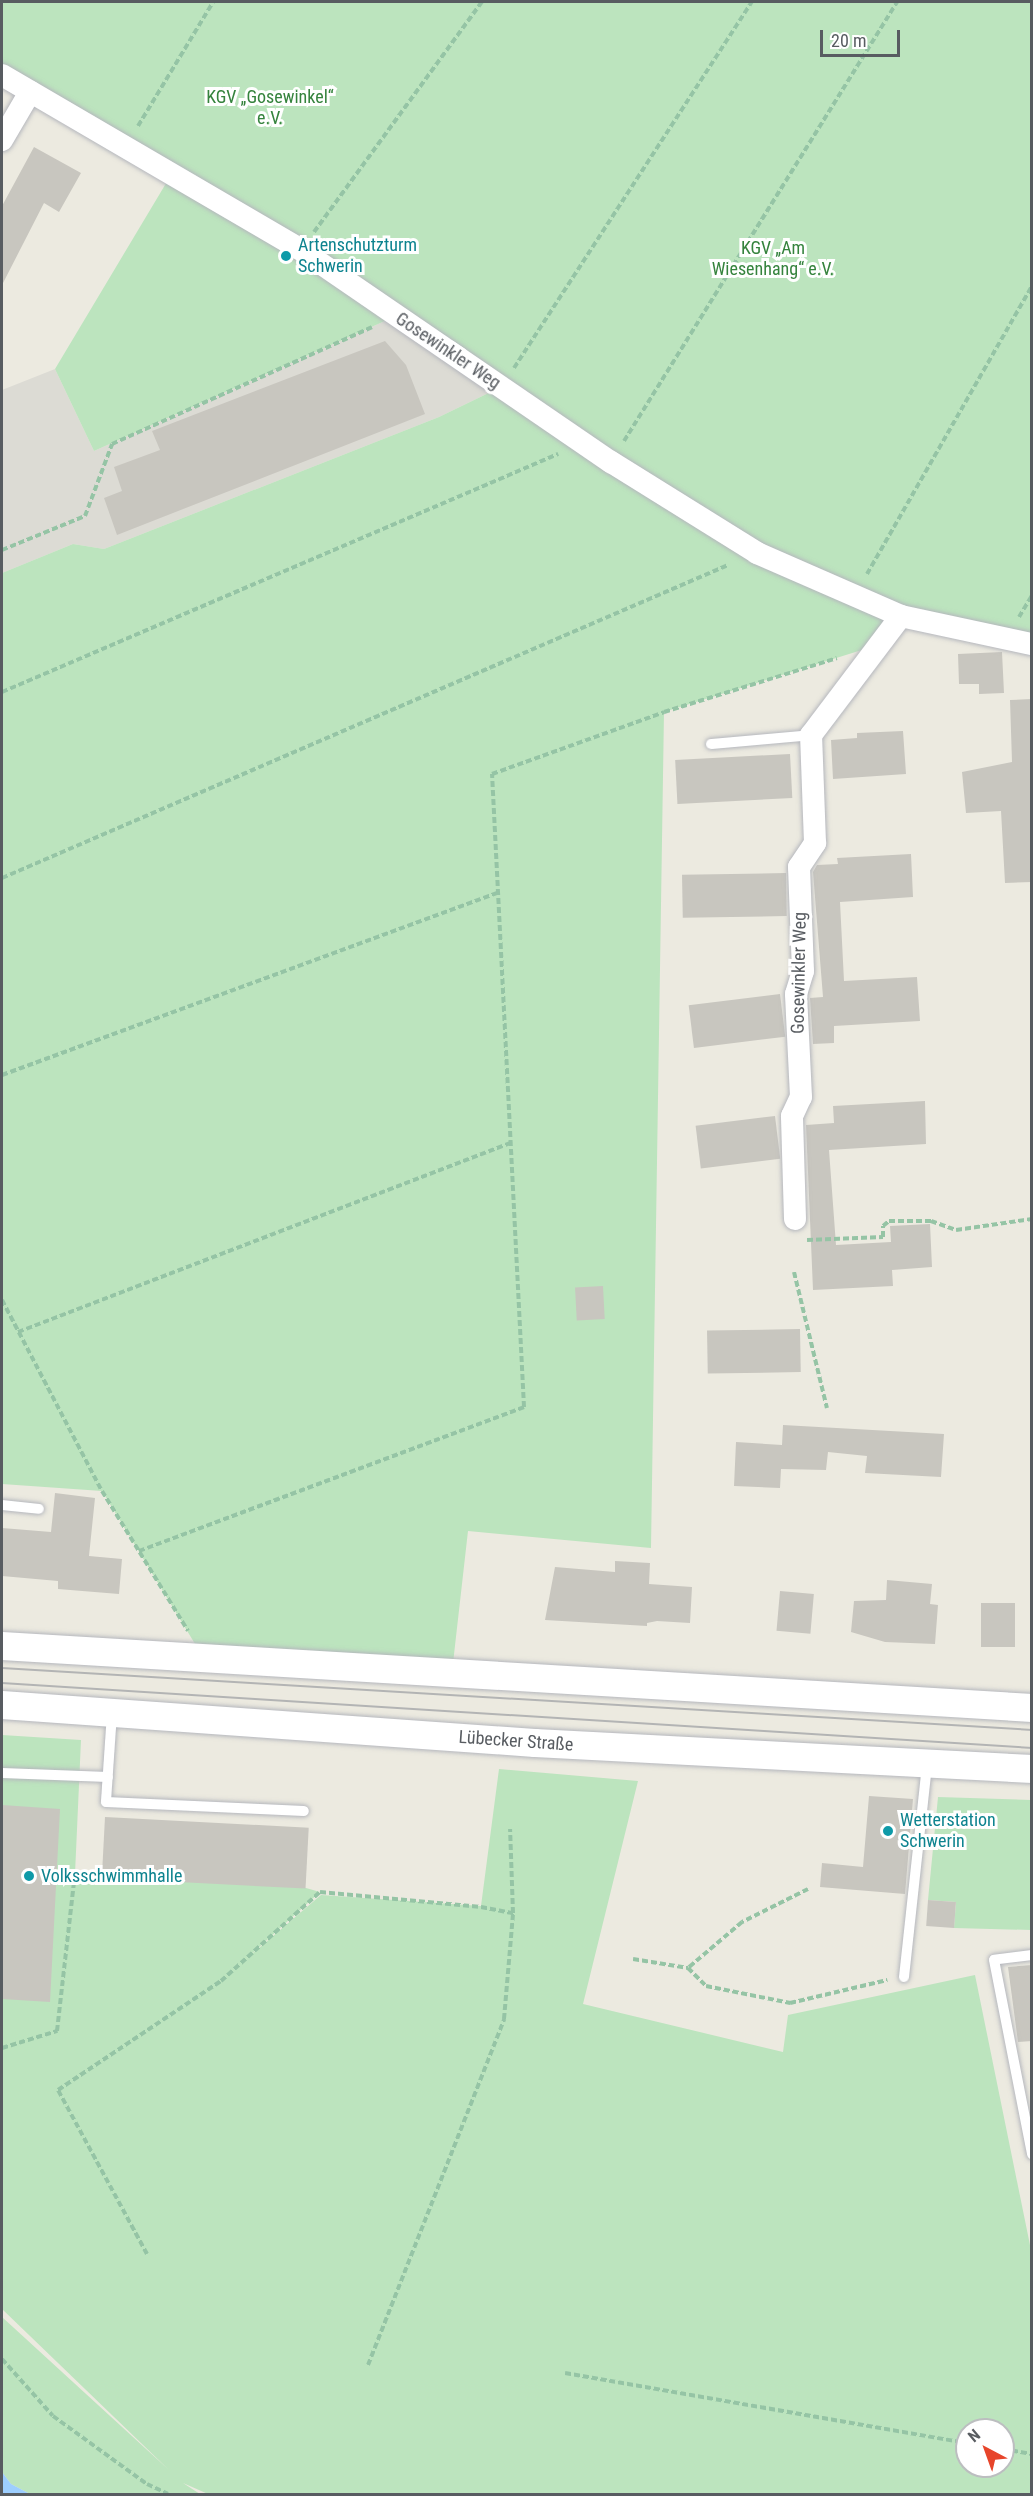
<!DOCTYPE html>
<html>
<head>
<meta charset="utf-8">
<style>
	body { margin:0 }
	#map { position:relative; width:1033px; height:2496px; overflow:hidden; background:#eceae0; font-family:"Roboto Condensed",sans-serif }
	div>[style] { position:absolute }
	.industrial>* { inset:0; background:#dcdbd4 }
	.green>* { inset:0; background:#bce4be }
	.water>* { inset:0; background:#9dcefe }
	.building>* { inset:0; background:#c8c6bf; transform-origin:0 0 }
	.path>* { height:4px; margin-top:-2px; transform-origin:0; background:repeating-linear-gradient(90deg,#95c4a5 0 6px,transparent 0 9px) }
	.roads { filter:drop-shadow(0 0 2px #b5b7bd) drop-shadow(0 0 2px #b5b7bd) }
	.service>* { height:10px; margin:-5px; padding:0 5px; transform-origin:5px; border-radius:5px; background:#fff }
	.minor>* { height:22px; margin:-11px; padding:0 11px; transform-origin:11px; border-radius:11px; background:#fff }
	.tertiary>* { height:28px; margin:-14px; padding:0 14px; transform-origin:14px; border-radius:14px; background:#fff }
	.tram>* { height:1.5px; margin:-0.75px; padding:0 0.75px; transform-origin:0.75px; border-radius:0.75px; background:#b3b4b4 }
	.dots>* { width:16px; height:16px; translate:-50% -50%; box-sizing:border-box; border:3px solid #fff; border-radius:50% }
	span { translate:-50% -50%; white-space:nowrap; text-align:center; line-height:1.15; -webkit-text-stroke:6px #fff; paint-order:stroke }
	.park-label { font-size:18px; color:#35833d }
	.culture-label { font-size:18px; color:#0d838f }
	.left { translate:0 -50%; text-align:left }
	.street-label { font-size:18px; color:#585c61 }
	.frame { position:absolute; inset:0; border:3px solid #585c61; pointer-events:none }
	.north { position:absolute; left:955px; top:2418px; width:60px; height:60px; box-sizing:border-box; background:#fff; border:2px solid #bcbec0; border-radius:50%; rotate:319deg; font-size:16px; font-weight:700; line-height:24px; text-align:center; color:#585c61 }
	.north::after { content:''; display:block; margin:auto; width:21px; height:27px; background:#e7452b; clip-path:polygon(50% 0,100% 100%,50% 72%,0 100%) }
	.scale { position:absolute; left:820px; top:30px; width:80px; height:27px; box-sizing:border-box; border:3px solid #585c61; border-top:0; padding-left:8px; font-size:18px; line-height:21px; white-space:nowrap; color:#585c61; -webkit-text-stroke:4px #fff; paint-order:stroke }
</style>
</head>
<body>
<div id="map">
	<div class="industrial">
		<i style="clip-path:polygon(396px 316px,501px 387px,439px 417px,104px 549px,73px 544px,2px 573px,2px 390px,55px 369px,94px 451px)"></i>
	</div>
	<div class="green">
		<i style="clip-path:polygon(2px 2px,1031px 2px,1031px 644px,901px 616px,881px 644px,664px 712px,651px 1548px,468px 1531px,452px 1672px,203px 1657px,102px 1491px,2px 1484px,2px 573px,73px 544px,104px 549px,439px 417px,501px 387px,396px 316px,94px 451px,55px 369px,171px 175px,2px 75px)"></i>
		<i style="clip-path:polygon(evenodd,2px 1735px,81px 1740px,75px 1874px,306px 1888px,320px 1892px,246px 1959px,321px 1895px,481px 1906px,499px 1769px,638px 1781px,583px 2004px,783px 2052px,788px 2015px,975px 1975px,1031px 2250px,1031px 2494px,208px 2494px,183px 2483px,200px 2494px,30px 2494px,11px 2484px,2px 2472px,2px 2317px,169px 2470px,2px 2309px,2px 1735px,967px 2430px,1003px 2430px,1003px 2466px,967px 2466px,967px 2430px)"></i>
		<i style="clip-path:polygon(938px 1797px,1031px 1800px,1031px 1930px,954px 1928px,956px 1902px,928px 1900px)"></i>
	</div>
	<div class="water">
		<i style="clip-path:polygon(2px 2472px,11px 2484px,30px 2494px,2px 2494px)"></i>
	</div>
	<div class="building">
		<i style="clip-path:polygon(34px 147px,81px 173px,59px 212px,44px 203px,2px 285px,2px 206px)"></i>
		<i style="clip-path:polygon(385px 341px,406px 365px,425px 414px,117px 535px,104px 498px,122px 491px,114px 467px,160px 450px,152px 431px)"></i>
		<i style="clip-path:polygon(1002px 652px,1004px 693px,979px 694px,979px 684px,959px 684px,958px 654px)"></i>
		<i style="clip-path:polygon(1032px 699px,1032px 882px,1005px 883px,1001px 811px,966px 813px,962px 772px,1012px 762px,1010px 700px)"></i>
		<i style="clip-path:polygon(903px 731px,906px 774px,833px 779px,831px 740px,857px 738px,857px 733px)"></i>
		<i style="left:790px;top:754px;width:44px;height:115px;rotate:87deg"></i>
		<i style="clip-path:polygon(911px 854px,913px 897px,840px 902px,844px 981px,917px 977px,920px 1021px,834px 1026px,834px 1043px,813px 1044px,810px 998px,823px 997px,813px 872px,817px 865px,838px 864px,837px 858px)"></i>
		<i style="left:786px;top:873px;width:43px;height:104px;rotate:89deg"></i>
		<i style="left:780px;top:994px;width:43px;height:92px;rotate:83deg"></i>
		<i style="clip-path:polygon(925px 1101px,926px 1144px,829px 1150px,836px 1245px,891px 1242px,890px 1226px,930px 1224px,932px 1267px,892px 1270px,893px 1286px,813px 1290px,806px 1125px,834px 1123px,833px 1106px)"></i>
		<i style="left:775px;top:1116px;width:43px;height:80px;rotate:83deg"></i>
		<i style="left:603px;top:1286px;width:33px;height:28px;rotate:87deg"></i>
		<i style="left:800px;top:1329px;width:43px;height:93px;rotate:89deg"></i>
		<i style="clip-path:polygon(783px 1425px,944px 1434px,941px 1477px,865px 1473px,867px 1456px,828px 1452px,826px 1470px,781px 1469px,780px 1488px,734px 1486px,736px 1442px,782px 1445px)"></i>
		<i style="clip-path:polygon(55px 1493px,95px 1498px,89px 1556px,122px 1559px,119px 1594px,58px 1589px,58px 1581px,2px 1576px,2px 1528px,51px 1532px)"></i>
		<i style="clip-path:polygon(615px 1561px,650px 1563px,649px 1584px,692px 1587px,690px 1623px,657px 1621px,647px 1623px,647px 1626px,545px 1620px,555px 1567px,615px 1572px)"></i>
		<i style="clip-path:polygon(887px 1580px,932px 1584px,930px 1604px,938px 1605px,935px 1644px,885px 1642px,851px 1632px,854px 1601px,886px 1600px)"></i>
		<i style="left:780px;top:1591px;width:34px;height:40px;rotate:5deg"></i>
		<i style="left:981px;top:1603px;width:34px;height:44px"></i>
		<i style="clip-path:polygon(869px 1796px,913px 1799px,905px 1894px,820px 1887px,822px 1863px,863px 1867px)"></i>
		<i style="clip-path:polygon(2px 1805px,60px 1809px,50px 2002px,2px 1999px)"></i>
		<i style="left:105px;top:1817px;width:204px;height:61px;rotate:3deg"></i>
		<i style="left:928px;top:1900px;width:28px;height:26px;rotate:4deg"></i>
		<i style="clip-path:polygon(1032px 1965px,1032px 2041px,1018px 2042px,1008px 1967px)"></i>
	</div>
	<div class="path">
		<i style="left:138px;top:126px;width:145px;rotate:-58.8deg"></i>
		<i style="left:314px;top:232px;width:285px;rotate:-53.9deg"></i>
		<i style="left:514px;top:368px;width:437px;rotate:-57deg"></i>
		<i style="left:624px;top:441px;width:517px;rotate:-58.12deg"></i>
		<i style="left:2px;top:550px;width:90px;rotate:-22.3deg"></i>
		<i style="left:85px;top:516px;width:77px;rotate:-69.4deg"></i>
		<i style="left:112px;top:444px;width:285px;rotate:-24.2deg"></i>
		<i style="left:867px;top:574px;width:332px;rotate:-60.2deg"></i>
		<i style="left:1019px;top:617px;width:26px;rotate:-59deg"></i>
		<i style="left:2px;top:692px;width:605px;rotate:-23.17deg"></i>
		<i style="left:2px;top:878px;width:791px;rotate:-23.32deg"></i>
		<i style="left:2px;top:1075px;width:527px;rotate:-20.19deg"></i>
		<i style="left:807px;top:1240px;width:76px;rotate:-2.3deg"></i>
		<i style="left:883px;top:1237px;width:11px;rotate:-90deg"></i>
		<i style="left:883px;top:1226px;width:8px;rotate:-40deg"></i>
		<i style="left:889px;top:1221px;width:42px"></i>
		<i style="left:931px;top:1221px;width:27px;rotate:20deg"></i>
		<i style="left:956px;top:1230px;width:77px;rotate:-8.2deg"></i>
		<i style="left:794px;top:1272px;width:140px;rotate:76.4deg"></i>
		<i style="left:2px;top:1300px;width:216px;rotate:62.4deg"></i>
		<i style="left:102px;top:1491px;width:164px;rotate:58.4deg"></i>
		<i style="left:18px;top:1332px;width:527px;rotate:-21.01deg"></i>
		<i style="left:139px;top:1551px;width:411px;rotate:-20.5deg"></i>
		<i style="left:524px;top:1407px;width:634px;rotate:-92.89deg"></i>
		<i style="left:492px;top:774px;width:183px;rotate:-19.8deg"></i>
		<i style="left:664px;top:712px;width:181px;rotate:-17.3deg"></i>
		<i style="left:808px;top:1889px;width:74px;rotate:153.4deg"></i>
		<i style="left:742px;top:1922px;width:71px;rotate:139.6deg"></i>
		<i style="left:688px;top:1968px;width:25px;rotate:45deg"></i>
		<i style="left:706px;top:1986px;width:86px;rotate:11.4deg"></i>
		<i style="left:790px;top:2003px;width:100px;rotate:-13.3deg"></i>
		<i style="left:633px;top:1959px;width:56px;rotate:9.3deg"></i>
		<i style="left:2px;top:2048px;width:58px;rotate:-17.2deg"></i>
		<i style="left:57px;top:2031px;width:158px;rotate:-83.5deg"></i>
		<i style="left:147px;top:2254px;width:187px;rotate:-118.5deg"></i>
		<i style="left:58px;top:2090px;width:196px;rotate:-33.8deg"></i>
		<i style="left:221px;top:1981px;width:133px;rotate:-42deg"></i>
		<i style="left:320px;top:1892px;width:162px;rotate:5.3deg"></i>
		<i style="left:481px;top:1907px;width:33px;rotate:11deg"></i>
		<i style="left:2px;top:2359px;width:76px;rotate:48.2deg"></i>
		<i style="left:53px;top:2416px;width:116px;rotate:35.9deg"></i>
		<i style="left:147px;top:2484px;width:23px;rotate:25deg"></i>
		<i style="left:368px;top:2365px;width:372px;rotate:-68.5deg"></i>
		<i style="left:504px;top:2019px;width:106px;rotate:-85.1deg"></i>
		<i style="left:513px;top:1913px;width:84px;rotate:-92deg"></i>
		<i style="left:565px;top:2373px;width:408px;rotate:9.9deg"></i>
		<i style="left:1003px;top:2449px;width:29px;rotate:10deg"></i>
	</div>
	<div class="roads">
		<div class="service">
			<i style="left:711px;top:744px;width:100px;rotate:-5.1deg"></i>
			<i style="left:2px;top:1505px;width:37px;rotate:6deg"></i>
			<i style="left:112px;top:1713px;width:89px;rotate:93.9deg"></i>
			<i style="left:106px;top:1802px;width:198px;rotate:2.6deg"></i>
			<i style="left:2px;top:1773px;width:106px;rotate:2.2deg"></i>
			<i style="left:1032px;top:1955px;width:38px;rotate:173deg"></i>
			<i style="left:994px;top:1960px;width:198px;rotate:78.9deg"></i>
			<i style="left:904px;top:1977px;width:213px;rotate:-83.8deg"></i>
		</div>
		<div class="minor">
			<i style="left:2px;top:75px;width:346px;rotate:30.3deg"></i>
			<i style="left:301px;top:250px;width:376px;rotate:34.4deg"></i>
			<i style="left:611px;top:462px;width:172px;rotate:31.9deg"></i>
			<i style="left:757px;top:553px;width:157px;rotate:23.6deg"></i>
			<i style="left:901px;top:616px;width:134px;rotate:12.1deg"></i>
			<i style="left:2px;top:140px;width:56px;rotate:-59.7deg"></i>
			<i style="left:795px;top:1219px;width:103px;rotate:-91.7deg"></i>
			<i style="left:792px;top:1116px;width:21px;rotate:-65deg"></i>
			<i style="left:801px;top:1097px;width:103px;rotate:-92.8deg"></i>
			<i style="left:796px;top:994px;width:24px;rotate:-73deg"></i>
			<i style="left:803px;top:971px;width:104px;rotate:-92.2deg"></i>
			<i style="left:799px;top:867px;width:29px;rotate:-56deg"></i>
			<i style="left:815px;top:843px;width:108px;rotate:-92.1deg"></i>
			<i style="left:811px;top:735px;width:149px;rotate:-52.9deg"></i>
		</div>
		<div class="tertiary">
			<i style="left:2px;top:1646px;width:1032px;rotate:3.44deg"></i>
			<i style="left:2px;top:1705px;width:534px;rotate:4.08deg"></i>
			<i style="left:535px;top:1743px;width:498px;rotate:3deg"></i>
		</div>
	</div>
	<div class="tram">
		<i style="left:2px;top:1668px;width:1032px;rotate:3.44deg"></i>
		<i style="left:2px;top:1683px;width:1032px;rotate:3.61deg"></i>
	</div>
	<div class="dots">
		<i style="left:286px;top:256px;background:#0f9aa8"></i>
		<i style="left:888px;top:1831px;background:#0f9aa8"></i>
		<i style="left:29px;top:1876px;background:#0f9aa8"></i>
	</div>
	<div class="park-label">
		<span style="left:270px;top:108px">KGV „Gosewinkel“<br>e.V.</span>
		<span style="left:773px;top:259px">KGV „Am<br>Wiesenhang“ e.V.</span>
	</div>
	<div class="culture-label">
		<span class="left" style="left:298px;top:256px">Artenschutzturm<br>Schwerin</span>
		<span class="left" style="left:900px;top:1831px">Wetterstation<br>Schwerin</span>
		<span class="left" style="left:41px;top:1876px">Volksschwimmhalle</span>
	</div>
	<div class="street-label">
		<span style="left:448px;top:351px;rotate:34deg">Gosewinkler Weg</span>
		<span style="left:799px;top:973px;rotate:-89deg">Gosewinkler Weg</span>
		<span style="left:516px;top:1741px;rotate:4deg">Lübecker Straße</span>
	</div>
	<div class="frame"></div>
	<div class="north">N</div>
	<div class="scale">20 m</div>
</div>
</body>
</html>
